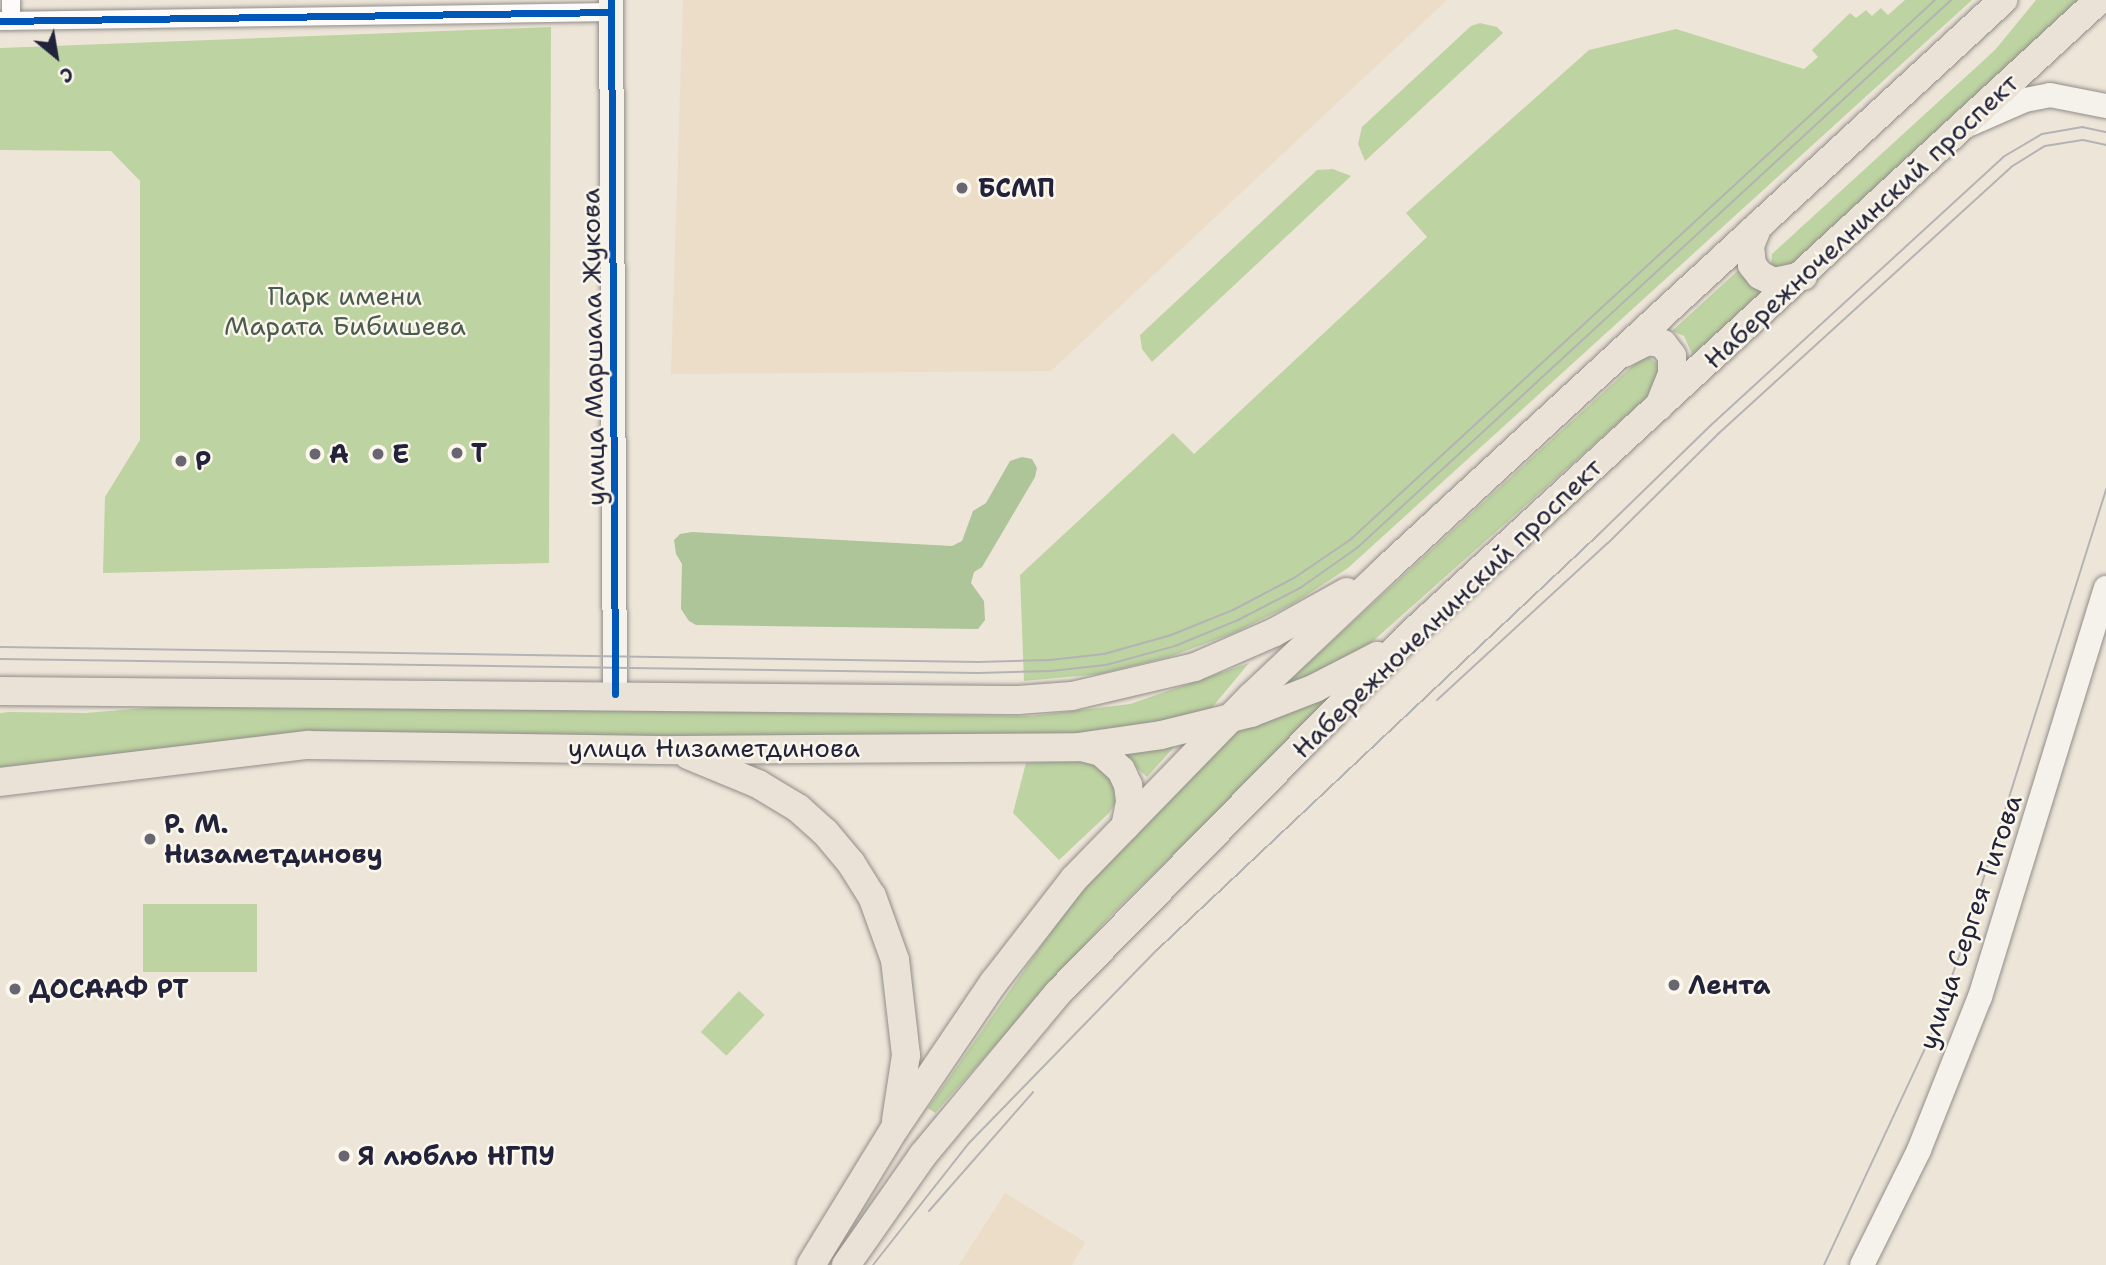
<!DOCTYPE html>
<html>
<head>
<meta charset="utf-8">
<style>
	body { margin:0 }
	#map { position:relative; width:2106px; height:1265px; overflow:hidden; background:#ede5d8; font-family:"Shantell Sans",sans-serif }
	div>[style] { position:absolute }
	.built>* { inset:0; background:#ecddc8 }
	.green>* { inset:0; background:#bdd3a1; transform-origin:0 0 }
	.forest>* { inset:0; background:#adc599 }
	.roads { filter:drop-shadow(0 0 2px #918d8a) drop-shadow(0 0 2px #918d8a) }
	.street>* { height:18px; margin:-9px; padding:0 9px; transform-origin:9px; border-radius:9px; background:#fcfbf9 }
	.secondary>* { height:24px; margin:-12px; padding:0 12px; transform-origin:12px; border-radius:12px; background:#f5f1eb }
	.primary>* { height:28px; margin:-14px; padding:0 14px; transform-origin:14px; border-radius:14px; background:#eae2d6 }
	.tram>* { height:2px; margin:-1px; padding:0 1px; transform-origin:1px; border-radius:1px; background:#b4b3b4 }
	.cycleway>* { height:7px; margin:-3.5px; padding:0 3.5px; transform-origin:3.5px; border-radius:3.5px; background:#0057b8 }
	.dots>* { width:19px; height:19px; translate:-50% -50%; box-sizing:border-box; border:4px solid #fbf7ec; border-radius:50% }
	span { translate:-50% -50%; white-space:nowrap; text-align:center; line-height:1.15; -webkit-text-stroke:5px #fbf7ec; paint-order:stroke }
	.poi-label { font-size:26px; color:#22223b; font-weight:700 }
	.left { translate:0 -50%; text-align:left }
	.street-label { font-size:26px; color:#22223b }
	.park-label { font-size:26px; color:#4a5b4f }
	.north { position:absolute; left:21px; top:21px; width:70px; height:70px; -webkit-text-stroke:5px #fbf7ec; paint-order:stroke; rotate:150deg; font-size:19px; font-weight:700; line-height:28px; text-align:center; color:#22223b }
	.north::after { content:''; display:block; margin:auto; width:24px; height:32px; background:#22223b; clip-path:polygon(50% 0,100% 100%,50% 72%,0 100%) }
</style>
</head>
<body>
<div id="map">
	<div class="built">
		<i style="clip-path:polygon(683px 0,1447px 0,1051px 371px,671px 374px)"></i>
		<i style="clip-path:polygon(1005px 1193px,1085px 1242px,1072px 1265px,959px 1265px)"></i>
	</div>
	<div class="green">
		<i style="clip-path:polygon(1905px 0,1972px 0,1348px 568px,1293px 604px,1234px 633px,1169px 657px,1100px 674px,1024px 681px,1020px 575px,1173px 433px,1194px 454px,1427px 237px,1406px 213px,1589px 50px,1676px 29px,1804px 69px,1818px 57px,1812px 50px,1850px 13px,1856px 18px,1866px 10px,1872px 16px,1881px 8px,1888px 15px)"></i>
		<i style="clip-path:polygon(2036px 0,2080px 0,1785px 272px,1771px 267px,1772px 254px,1995px 50px)"></i>
		<i style="clip-path:polygon(1480px 23px,1497px 27px,1503px 33px,1365px 161px,1358px 144px,1362px 127px,1471px 26px)"></i>
		<i style="clip-path:polygon(551px 27px,549px 563px,103px 573px,105px 497px,140px 440px,140px 181px,111px 151px,0 150px,0 48px)"></i>
		<i style="clip-path:polygon(1333px 169px,1351px 176px,1152px 362px,1142px 349px,1140px 335px,1317px 170px)"></i>
		<i style="clip-path:polygon(1745px 264px,1767px 288px,1693px 356px,1684px 336px,1672px 331px)"></i>
		<i style="clip-path:polygon(1642px 357px,1649px 357px,1662px 368px,1662px 384px,1373px 641px,1344px 659px,1273px 695px)"></i>
		<i style="clip-path:polygon(1249px 663px,1205px 716px,1027px 740px,328px 732px,0 773px,0 713px,9px 712px,85px 713px,184px 705px,1031px 716px,1130px 704px)"></i>
		<i style="clip-path:polygon(1344px 690px,1115px 911px,935px 1113px,928px 1108px,1076px 896px,1227px 736px)"></i>
		<i style="clip-path:polygon(1175px 746px,1147px 777px,1121px 753px)"></i>
		<i style="clip-path:polygon(1087px 760px,1108px 769px,1117px 792px,1116px 802px,1109px 813px,1059px 860px,1013px 813px,1026px 763px)"></i>
		<i style="left:143px;top:904px;width:114px;height:68px"></i>
		<i style="left:739px;top:991px;width:35px;height:56px;rotate:43deg"></i>
	</div>
	<div class="forest">
		<i style="clip-path:polygon(1022px 457px,1032px 459px,1037px 468px,1035px 477px,982px 567px,974px 572px,971px 583px,984px 601px,985px 620px,978px 629px,696px 625px,689px 621px,681px 609px,682px 564px,676px 554px,674px 540px,680px 534px,692px 532px,952px 546px,962px 541px,973px 511px,986px 503px,1010px 461px)"></i>
	</div>
	<div class="roads">
		<div class="street">
			<i style="left:0;top:21px;width:611px;rotate:-0.84deg"></i>
			<i style="left:11px;top:21px;width:21px;rotate:-90deg"></i>
		</div>
		<div class="secondary">
			<i style="left:611px;top:0;width:694px;rotate:89.67deg"></i>
			<i style="left:1970px;top:124px;width:60px;rotate:-23.6deg"></i>
			<i style="left:2025px;top:100px;width:25px;rotate:-11deg"></i>
			<i style="left:2050px;top:95px;width:57px;rotate:11.1deg"></i>
			<i style="left:1862px;top:1265px;width:128px;rotate:-63.6deg"></i>
			<i style="left:1919px;top:1150px;width:165px;rotate:-68.3deg"></i>
			<i style="left:1980px;top:997px;width:428px;rotate:-72.9deg"></i>
		</div>
		<div class="primary">
			<i style="left:1758px;top:226px;width:22px;rotate:112deg"></i>
			<i style="left:1750px;top:246px;width:19px;rotate:84deg"></i>
			<i style="left:1752px;top:265px;width:13px;rotate:51deg"></i>
			<i style="left:1760px;top:275px;width:16px;rotate:27deg"></i>
			<i style="left:1774px;top:282px;width:30px;rotate:-12deg"></i>
			<i style="left:1624px;top:353px;width:27px;rotate:-27deg"></i>
			<i style="left:1648px;top:341px;width:15px;rotate:11deg"></i>
			<i style="left:1663px;top:344px;width:15px;rotate:53deg"></i>
			<i style="left:1672px;top:356px;width:18px;rotate:90deg"></i>
			<i style="left:1672px;top:374px;width:35px;rotate:112deg"></i>
			<i style="left:0;top:691px;width:1018px;rotate:0.51deg"></i>
			<i style="left:1018px;top:700px;width:54px;rotate:-4.2deg"></i>
			<i style="left:1072px;top:696px;width:126px;rotate:-13.3deg"></i>
			<i style="left:1195px;top:667px;width:87px;rotate:-23.6deg"></i>
			<i style="left:1275px;top:632px;width:82px;rotate:-29.1deg"></i>
			<i style="left:1081px;top:747px;width:21px;rotate:14deg"></i>
			<i style="left:1101px;top:752px;width:27px;rotate:42deg"></i>
			<i style="left:1121px;top:770px;width:17px;rotate:65deg"></i>
			<i style="left:1128px;top:785px;width:17px;rotate:83deg"></i>
			<i style="left:1130px;top:802px;width:25px;rotate:101deg"></i>
			<i style="left:688px;top:755px;width:76px;rotate:22.5deg"></i>
			<i style="left:758px;top:784px;width:47px;rotate:31deg"></i>
			<i style="left:798px;top:808px;width:36px;rotate:42deg"></i>
			<i style="left:825px;top:832px;width:40px;rotate:50deg"></i>
			<i style="left:851px;top:863px;width:39px;rotate:58deg"></i>
			<i style="left:872px;top:896px;width:68px;rotate:70.2deg"></i>
			<i style="left:895px;top:960px;width:96px;rotate:83.4deg"></i>
			<i style="left:906px;top:1055px;width:66px;rotate:98.7deg"></i>
			<i style="left:0;top:782px;width:310px;rotate:-6.9deg"></i>
			<i style="left:308px;top:745px;width:368px;rotate:0.8deg"></i>
			<i style="left:676px;top:750px;width:402px;rotate:-0.4deg"></i>
			<i style="left:1078px;top:747px;width:84px;rotate:-8.2deg"></i>
			<i style="left:1161px;top:735px;width:93px;rotate:-13.7deg"></i>
			<i style="left:1251px;top:713px;width:69px;rotate:-21.3deg"></i>
			<i style="left:1315px;top:688px;width:70px;rotate:-27.3deg"></i>
			<i style="left:811px;top:1265px;width:161px;rotate:-58.5deg"></i>
			<i style="left:895px;top:1128px;width:176px;rotate:-55.9deg"></i>
			<i style="left:994px;top:982px;width:130px;rotate:-52.2deg"></i>
			<i style="left:1074px;top:879px;width:254px;rotate:-45.8deg"></i>
			<i style="left:1251px;top:697px;width:182px;rotate:-43.4deg"></i>
			<i style="left:1383px;top:572px;width:844px;rotate:-42.69deg"></i>
			<i style="left:846px;top:1265px;width:134px;rotate:-55deg"></i>
			<i style="left:923px;top:1155px;width:211px;rotate:-50.2deg"></i>
			<i style="left:1058px;top:993px;width:501px;rotate:-45.49deg"></i>
			<i style="left:1409px;top:636px;width:938px;rotate:-42.67deg"></i>
		</div>
	</div>
	<div class="tram">
		<i style="left:0;top:647px;width:978px;rotate:0.88deg"></i>
		<i style="left:978px;top:662px;width:72px;rotate:-1.6deg"></i>
		<i style="left:1050px;top:660px;width:54px;rotate:-6.3deg"></i>
		<i style="left:1104px;top:654px;width:70px;rotate:-15.8deg"></i>
		<i style="left:1171px;top:635px;width:67px;rotate:-22deg"></i>
		<i style="left:1233px;top:610px;width:69px;rotate:-27.7deg"></i>
		<i style="left:1294px;top:578px;width:68px;rotate:-34.2deg"></i>
		<i style="left:1350px;top:540px;width:796px;rotate:-42.71deg"></i>
		<i style="left:0;top:659px;width:978px;rotate:0.82deg"></i>
		<i style="left:978px;top:673px;width:73px;rotate:-1.6deg"></i>
		<i style="left:1051px;top:671px;width:55px;rotate:-6.2deg"></i>
		<i style="left:1106px;top:665px;width:72px;rotate:-15.4deg"></i>
		<i style="left:1175px;top:646px;width:68px;rotate:-22.4deg"></i>
		<i style="left:1238px;top:620px;width:70px;rotate:-27.3deg"></i>
		<i style="left:1300px;top:588px;width:70px;rotate:-35.1deg"></i>
		<i style="left:1357px;top:548px;width:808px;rotate:-42.69deg"></i>
		<i style="left:1437px;top:700px;width:232px;rotate:-42.6deg"></i>
		<i style="left:1608px;top:543px;width:156px;rotate:-44.7deg"></i>
		<i style="left:1719px;top:433px;width:395px;rotate:-42.3deg"></i>
		<i style="left:2011px;top:167px;width:40px;rotate:-32deg"></i>
		<i style="left:2045px;top:146px;width:38px;rotate:-9deg"></i>
		<i style="left:2083px;top:140px;width:24px;rotate:12deg"></i>
		<i style="left:929px;top:1211px;width:158px;rotate:-48.8deg"></i>
		<i style="left:873px;top:1265px;width:155px;rotate:-51.8deg"></i>
		<i style="left:969px;top:1143px;width:269px;rotate:-45.8deg"></i>
		<i style="left:1157px;top:950px;width:607px;rotate:-43.26deg"></i>
		<i style="left:1599px;top:534px;width:156px;rotate:-44.2deg"></i>
		<i style="left:1711px;top:425px;width:396px;rotate:-42.5deg"></i>
		<i style="left:2003px;top:157px;width:45px;rotate:-30.5deg"></i>
		<i style="left:2042px;top:134px;width:41px;rotate:-9.9deg"></i>
		<i style="left:2082px;top:127px;width:25px;rotate:12deg"></i>
		<i style="left:1824px;top:1265px;width:251px;rotate:-65deg"></i>
		<i style="left:1930px;top:1038px;width:87px;rotate:-70.5deg"></i>
		<i style="left:1959px;top:956px;width:490px;rotate:-72.5deg"></i>
	</div>
	<div class="cycleway">
		<i style="left:611px;top:0;width:694px;rotate:89.67deg"></i>
		<i style="left:0;top:21px;width:611px;rotate:-0.84deg"></i>
	</div>
	<div class="dots">
		<i style="left:962px;top:188px;background:#696672"></i>
		<i style="left:457px;top:453px;background:#696672"></i>
		<i style="left:315px;top:454px;background:#696672"></i>
		<i style="left:378px;top:454px;background:#696672"></i>
		<i style="left:181px;top:461px;background:#696672"></i>
		<i style="left:150px;top:839px;background:#696672"></i>
		<i style="left:1674px;top:985px;background:#696672"></i>
		<i style="left:15px;top:989px;background:#696672"></i>
		<i style="left:344px;top:1156px;background:#696672"></i>
	</div>
	<div class="poi-label">
		<span class="left" style="left:978px;top:188px">БСМП</span>
		<span class="left" style="left:471px;top:453px">Т</span>
		<span class="left" style="left:329px;top:454px">А</span>
		<span class="left" style="left:392px;top:454px">Е</span>
		<span class="left" style="left:195px;top:461px">Р</span>
		<span class="left" style="left:164px;top:839px">Р. М.<br>Низаметдинову</span>
		<span class="left" style="left:1688px;top:985px">Лента</span>
		<span class="left" style="left:29px;top:989px">ДОСААФ РТ</span>
		<span class="left" style="left:358px;top:1156px">Я люблю НГПУ</span>
	</div>
	<div class="street-label">
		<span style="left:1861px;top:221px;rotate:-43deg">Набережночелнинский проспект</span>
		<span style="left:593px;top:347px;rotate:-91deg">улица Маршала Жукова</span>
		<span style="left:1447px;top:608px;rotate:-44deg">Набережночелнинский проспект</span>
		<span style="left:714px;top:748px">улица Низаметдинова</span>
		<span style="left:1970px;top:922px;rotate:-71deg">улица Сергея Титова</span>
	</div>
	<div class="park-label">
		<span style="left:345px;top:311px">Парк имени<br>Марата Бибишева</span>
	</div>
	<div class="north">С</div>
</div>
</body>
</html>
